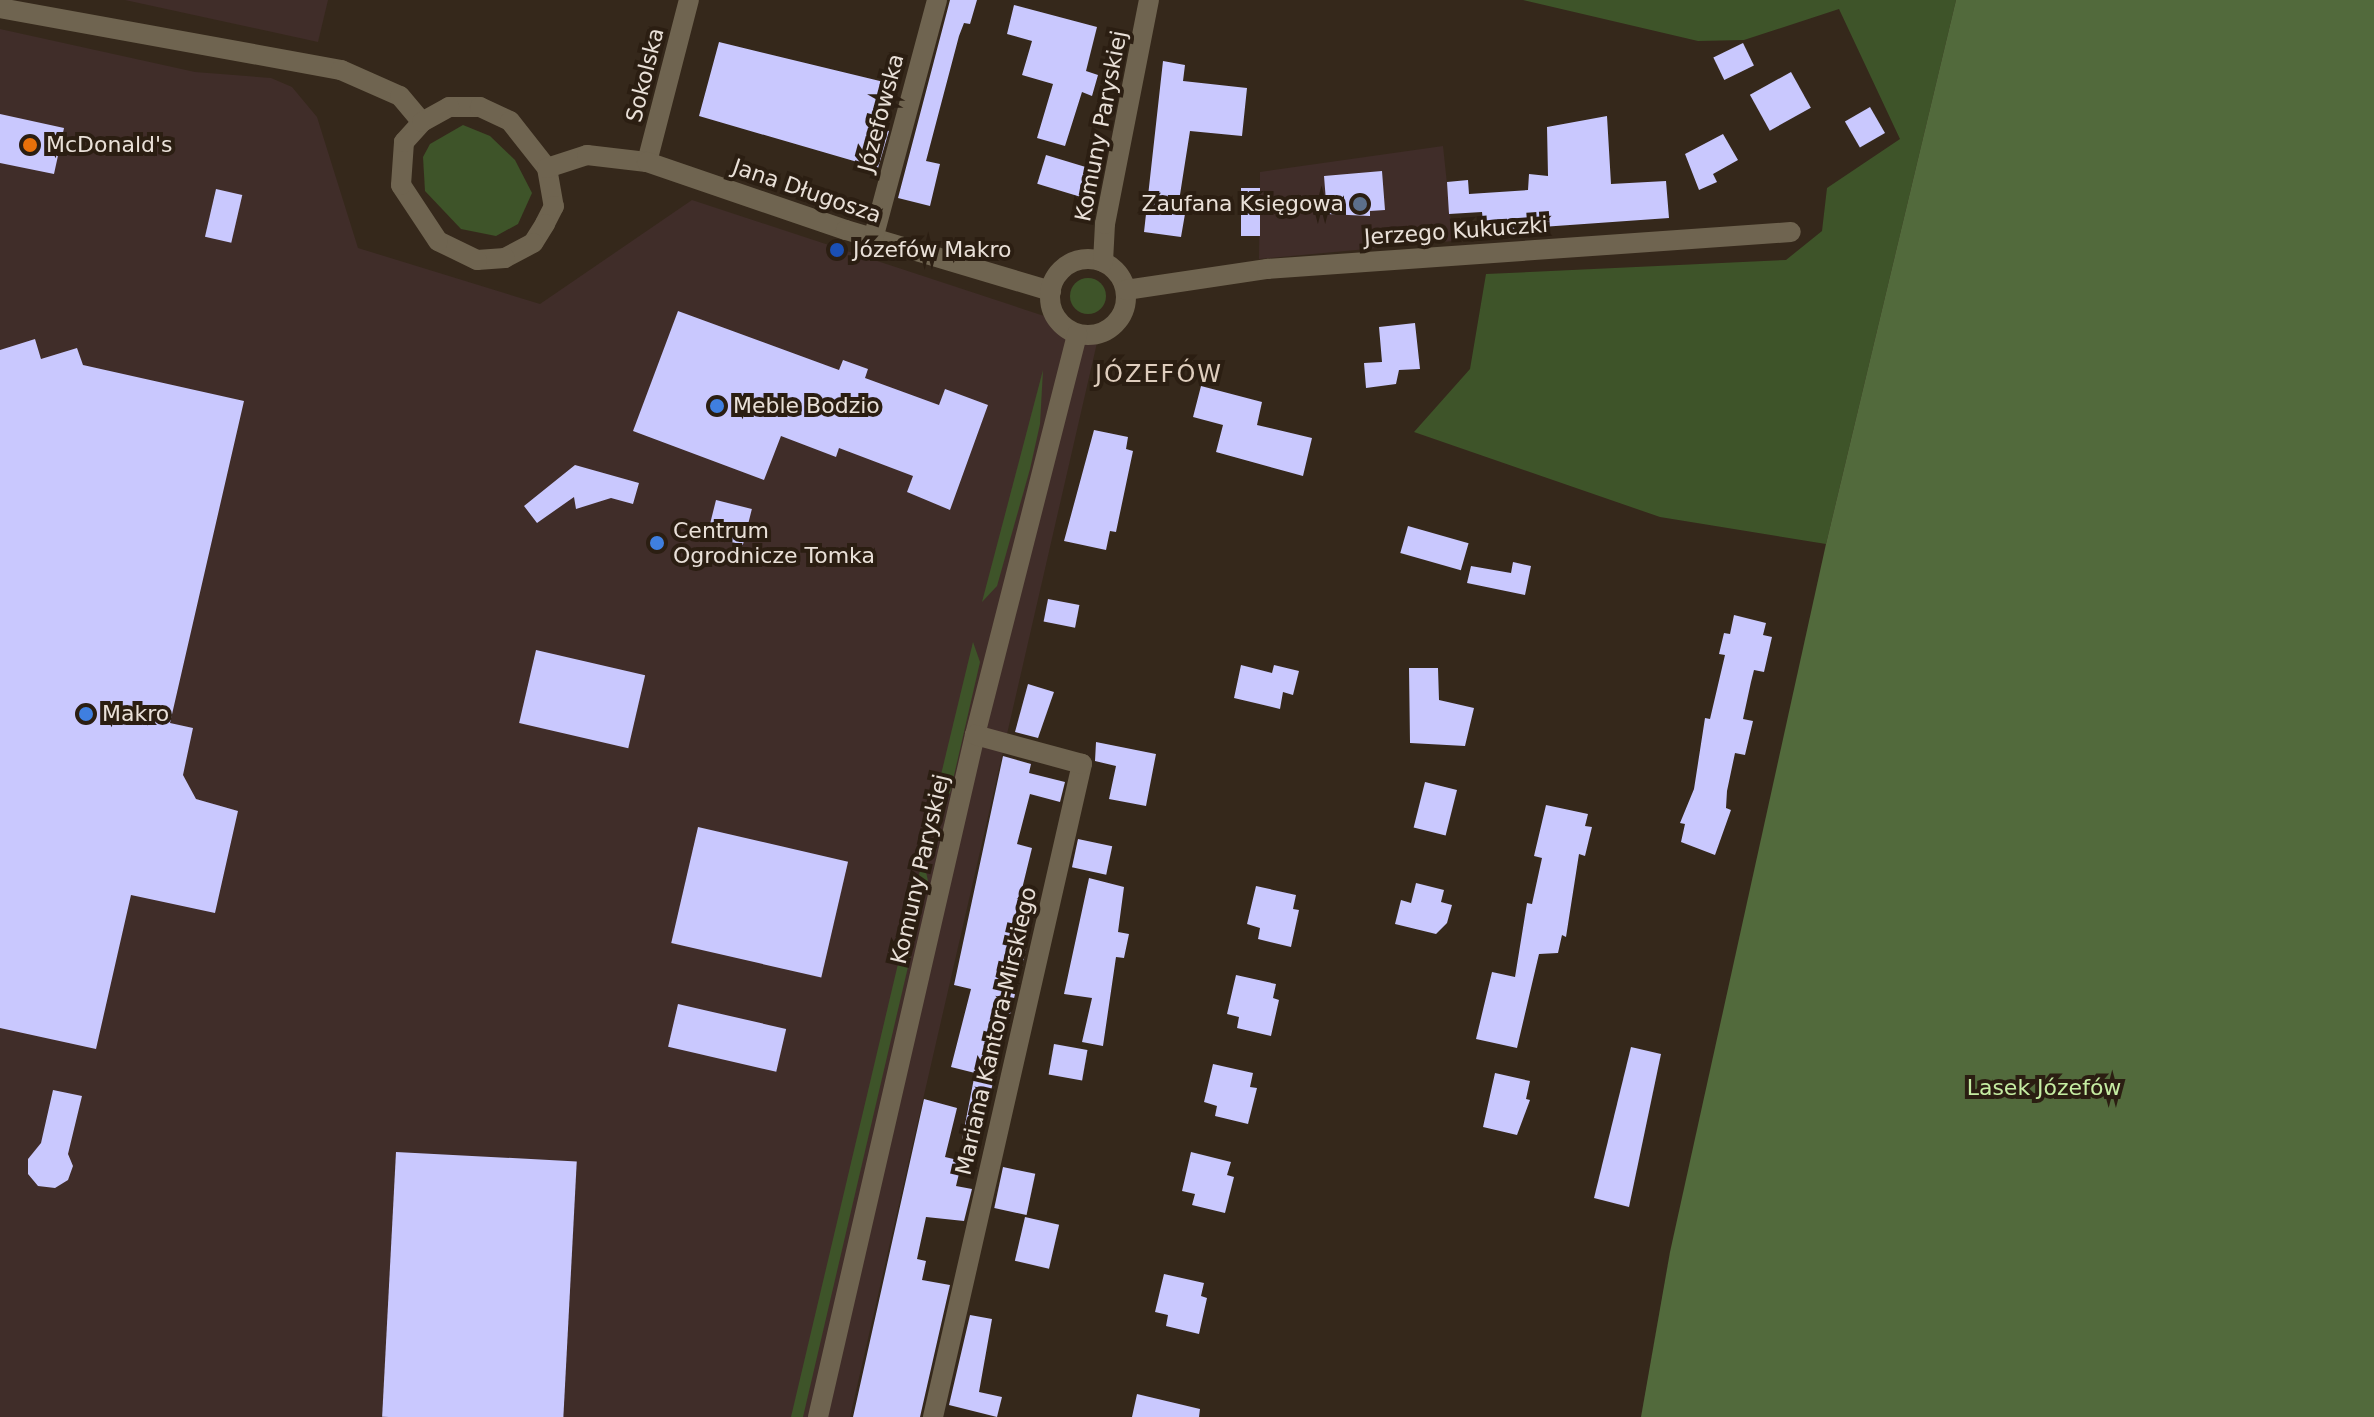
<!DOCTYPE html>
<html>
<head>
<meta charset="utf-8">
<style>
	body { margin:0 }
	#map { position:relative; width:2374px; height:1417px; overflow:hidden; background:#35281b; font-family:"DejaVu Sans",sans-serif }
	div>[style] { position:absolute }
	.commercial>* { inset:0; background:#402d29 }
	.green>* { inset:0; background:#3e5429 }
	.round { border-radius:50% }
	.forest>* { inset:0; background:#526a3c }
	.building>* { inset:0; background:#c9c8fe; transform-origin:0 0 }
	.minor>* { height:20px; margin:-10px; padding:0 10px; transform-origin:10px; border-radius:10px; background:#6f6450 }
	.minor>.ring { margin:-10px; padding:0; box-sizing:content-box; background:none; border:20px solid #6f6450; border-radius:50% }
	.dots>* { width:22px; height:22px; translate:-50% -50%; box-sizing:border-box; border:4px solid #2b1e12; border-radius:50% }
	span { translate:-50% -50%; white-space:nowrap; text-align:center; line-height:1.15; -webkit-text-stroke:8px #2b1e12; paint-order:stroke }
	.street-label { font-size:22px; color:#e9e0d8 }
	.poi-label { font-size:22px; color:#e9e0d8 }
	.left { translate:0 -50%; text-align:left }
	.right { translate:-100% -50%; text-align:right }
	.park-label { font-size:22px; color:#c5eca2 }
	.neighbourhood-label { font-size:24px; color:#decdbd; letter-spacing:2px }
</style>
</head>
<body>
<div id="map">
	<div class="commercial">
		<i style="clip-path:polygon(125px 0,328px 0,318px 42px)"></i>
		<i style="clip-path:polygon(0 29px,195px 72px,271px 78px,292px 87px,317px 117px,358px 248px,540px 304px,692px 200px,1099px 334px,850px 1417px,0 1417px)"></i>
		<i style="clip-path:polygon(1443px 146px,1453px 241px,1259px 259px,1260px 172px)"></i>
	</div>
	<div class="green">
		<i style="clip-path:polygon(1523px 0,1956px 0,1826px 544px,1660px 517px,1414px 432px,1470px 369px,1486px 274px,1786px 260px,1822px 231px,1827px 188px,1900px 139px,1839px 9px,1744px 40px,1698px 41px)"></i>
		<i style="clip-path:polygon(463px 125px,490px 136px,515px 160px,532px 193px,518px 224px,496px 236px,461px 229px,425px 191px,423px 157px,430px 144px)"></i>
		<i class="round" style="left:1070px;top:278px;width:36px;height:36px"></i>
		<i style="clip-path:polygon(1043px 370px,1040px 424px,1030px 469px,997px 586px,982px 602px)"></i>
		<i style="clip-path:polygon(973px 642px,980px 662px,950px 793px,932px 812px)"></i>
		<i style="clip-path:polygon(923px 858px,928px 881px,803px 1417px,791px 1417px)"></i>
	</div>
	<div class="forest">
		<i style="clip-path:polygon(1956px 0,2374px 0,2374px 1417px,1641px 1417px,1670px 1252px,1826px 544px)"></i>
	</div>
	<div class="building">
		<i style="clip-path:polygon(950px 0,977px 0,970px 24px,964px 23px,959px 36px,926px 161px,940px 164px,930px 206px,898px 198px)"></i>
		<i style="clip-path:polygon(1014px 5px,1097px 27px,1086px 71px,1098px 75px,1092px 96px,1082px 92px,1065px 146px,1037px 138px,1053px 84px,1022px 75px,1032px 41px,1007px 34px)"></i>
		<i style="clip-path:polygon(719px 42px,884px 82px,872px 127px,889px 131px,878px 168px,699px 116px)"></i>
		<i style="left:1743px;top:43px;width:25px;height:33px;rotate:64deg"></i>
		<i style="clip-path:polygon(1163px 61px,1185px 65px,1183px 81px,1247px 88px,1242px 136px,1190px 131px,1179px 201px,1185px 214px,1181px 237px,1144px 232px)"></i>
		<i style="left:1791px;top:72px;width:41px;height:47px;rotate:61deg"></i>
		<i style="left:1870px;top:107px;width:30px;height:29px;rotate:60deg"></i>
		<i style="clip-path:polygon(0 114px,64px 128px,54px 174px,0 163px)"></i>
		<i style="clip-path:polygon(1607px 116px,1611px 184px,1666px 181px,1669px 218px,1484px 231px,1482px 212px,1449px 214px,1447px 182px,1468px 180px,1469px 194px,1528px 190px,1529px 174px,1548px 176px,1547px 127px)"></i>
		<i style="clip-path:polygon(1723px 134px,1738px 160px,1713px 174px,1717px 182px,1699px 190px,1685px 154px)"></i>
		<i style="left:1046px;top:155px;width:44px;height:30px;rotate:17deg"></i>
		<i style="clip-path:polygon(1382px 171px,1385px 210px,1370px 211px,1370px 216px,1327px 214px,1324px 176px)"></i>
		<i style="left:1241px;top:188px;width:19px;height:48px"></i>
		<i style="left:216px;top:189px;width:27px;height:49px;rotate:13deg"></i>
		<i style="clip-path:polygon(678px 311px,839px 370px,843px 360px,868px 369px,865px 378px,939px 405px,945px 389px,988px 405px,950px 510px,907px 492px,913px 476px,839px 448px,836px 457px,781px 436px,764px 480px,633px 431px)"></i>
		<i style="clip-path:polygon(1415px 323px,1420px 369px,1399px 370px,1396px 384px,1366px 388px,1364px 363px,1382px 362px,1379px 327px)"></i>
		<i style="clip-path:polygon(35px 339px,41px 359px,77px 348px,83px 365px,244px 401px,170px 723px,193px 728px,183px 775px,196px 799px,238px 811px,215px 913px,131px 895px,96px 1049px,0 1028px,0 350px)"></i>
		<i style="clip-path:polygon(1201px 386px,1262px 402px,1257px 425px,1312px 438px,1303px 476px,1216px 452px,1223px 425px,1193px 417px)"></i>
		<i style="clip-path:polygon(1094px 430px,1128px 437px,1126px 449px,1133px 451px,1116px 532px,1110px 531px,1106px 550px,1064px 541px)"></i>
		<i style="clip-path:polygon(575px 465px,639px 483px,633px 504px,611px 498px,576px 509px,574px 497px,537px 523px,524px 506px)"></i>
		<i style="left:716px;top:500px;width:37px;height:37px;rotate:14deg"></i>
		<i style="left:1408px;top:526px;width:63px;height:28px;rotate:16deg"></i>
		<i style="clip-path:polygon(1513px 562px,1531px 566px,1525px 595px,1467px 583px,1471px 566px,1511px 573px)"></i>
		<i style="left:1048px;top:599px;width:32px;height:23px;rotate:11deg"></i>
		<i style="clip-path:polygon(1734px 615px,1766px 623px,1763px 635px,1772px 637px,1764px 672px,1754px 670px,1751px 682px,1743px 719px,1753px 721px,1745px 755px,1735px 753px,1727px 791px,1726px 808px,1731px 810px,1715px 855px,1681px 842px,1685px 824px,1680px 823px,1694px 789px,1705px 718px,1710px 719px,1725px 655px,1719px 654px,1724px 633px,1730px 634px)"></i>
		<i style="left:536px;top:650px;width:112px;height:75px;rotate:13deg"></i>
		<i style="clip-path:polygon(1241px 665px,1272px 673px,1274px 665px,1299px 671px,1293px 695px,1283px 692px,1280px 709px,1234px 698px)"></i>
		<i style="clip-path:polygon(1409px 668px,1438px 668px,1439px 700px,1474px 708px,1465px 746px,1410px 743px)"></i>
		<i style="clip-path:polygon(1028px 684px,1054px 692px,1038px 738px,1015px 732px)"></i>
		<i style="clip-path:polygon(1096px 742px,1156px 754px,1146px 806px,1109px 799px,1116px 766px,1095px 761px)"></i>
		<i style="clip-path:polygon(1003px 756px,1031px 764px,1029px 773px,1065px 782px,1060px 802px,1030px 794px,1017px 844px,1032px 848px,1009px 942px,1027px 946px,978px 1143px,962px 1140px,975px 1073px,951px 1067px,971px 989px,954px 985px)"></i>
		<i style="left:1425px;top:782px;width:33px;height:47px;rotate:14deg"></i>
		<i style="clip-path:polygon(1546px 805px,1588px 814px,1585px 826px,1592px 827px,1585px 856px,1579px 854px,1566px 937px,1562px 935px,1558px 953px,1539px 954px,1517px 1048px,1476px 1039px,1492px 972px,1515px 977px,1527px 903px,1532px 904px,1542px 858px,1534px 856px)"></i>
		<i style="left:698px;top:827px;width:154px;height:119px;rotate:13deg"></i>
		<i style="left:1078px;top:839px;width:35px;height:29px;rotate:12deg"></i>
		<i style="clip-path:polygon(1089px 878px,1124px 887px,1118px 932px,1129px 934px,1124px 958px,1116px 957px,1103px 1046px,1082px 1042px,1092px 998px,1064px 994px)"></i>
		<i style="clip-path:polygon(1416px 883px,1444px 890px,1441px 902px,1452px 905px,1447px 923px,1436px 934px,1395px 924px,1401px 900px,1411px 903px)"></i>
		<i style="clip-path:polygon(1256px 886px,1296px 895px,1293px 909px,1299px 910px,1291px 947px,1258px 939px,1260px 928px,1247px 924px)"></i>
		<i style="clip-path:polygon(1236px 975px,1276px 984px,1273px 998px,1279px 1000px,1271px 1036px,1237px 1028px,1239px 1017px,1227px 1014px)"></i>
		<i style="left:678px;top:1004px;width:111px;height:44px;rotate:13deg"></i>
		<i style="left:1054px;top:1044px;width:34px;height:31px;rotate:10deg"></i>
		<i style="clip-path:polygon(1631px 1047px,1661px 1054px,1629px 1207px,1594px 1198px)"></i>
		<i style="clip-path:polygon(1213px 1064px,1253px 1073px,1250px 1087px,1257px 1088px,1248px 1124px,1215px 1116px,1217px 1106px,1204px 1102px)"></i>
		<i style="clip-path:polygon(1495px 1073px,1530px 1081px,1526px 1099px,1530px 1100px,1517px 1135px,1483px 1127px)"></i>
		<i style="clip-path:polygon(53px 1090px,82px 1096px,68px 1154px,73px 1166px,68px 1180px,55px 1188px,38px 1186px,28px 1174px,28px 1159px,41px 1143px)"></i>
		<i style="clip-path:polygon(924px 1099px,957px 1108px,945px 1157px,962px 1161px,956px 1186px,972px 1189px,964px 1221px,926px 1217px,917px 1259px,926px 1261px,922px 1280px,950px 1285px,920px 1417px,853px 1417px)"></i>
		<i style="left:396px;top:1152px;width:181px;height:265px;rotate:3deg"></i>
		<i style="clip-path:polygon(1191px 1152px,1231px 1162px,1227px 1175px,1234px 1177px,1225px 1213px,1192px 1205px,1195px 1194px,1182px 1191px)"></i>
		<i style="left:1003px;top:1167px;width:33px;height:42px;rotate:12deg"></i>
		<i style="left:1025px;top:1217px;width:35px;height:45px;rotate:13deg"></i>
		<i style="clip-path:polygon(1164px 1274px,1204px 1283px,1201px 1296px,1207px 1298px,1199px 1334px,1166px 1326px,1168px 1315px,1155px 1312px)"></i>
		<i style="clip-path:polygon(970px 1315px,992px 1319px,979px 1392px,1002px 1397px,997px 1417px,949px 1405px)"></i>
		<i style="clip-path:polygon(1137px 1394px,1200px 1409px,1199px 1417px,1132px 1417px)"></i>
	</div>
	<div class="minor">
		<i style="left:0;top:8px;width:347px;rotate:10.3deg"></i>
		<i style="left:341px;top:70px;width:64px;rotate:23.8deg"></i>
		<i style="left:400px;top:96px;width:34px;rotate:50deg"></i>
		<i style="left:449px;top:107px;width:31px"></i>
		<i style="left:480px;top:107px;width:33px;rotate:25deg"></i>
		<i style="left:510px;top:121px;width:60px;rotate:51.8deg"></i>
		<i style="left:547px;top:168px;width:39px;rotate:80deg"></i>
		<i style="left:554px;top:206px;width:20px;rotate:117deg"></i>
		<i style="left:545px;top:224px;width:22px;rotate:122deg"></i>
		<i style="left:533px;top:243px;width:32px;rotate:152deg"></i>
		<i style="left:505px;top:258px;width:28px;rotate:176deg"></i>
		<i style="left:477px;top:260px;width:43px;rotate:-154deg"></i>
		<i style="left:438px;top:241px;width:67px;rotate:-123.5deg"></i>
		<i style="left:401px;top:185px;width:43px;rotate:-86deg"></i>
		<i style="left:404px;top:142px;width:27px;rotate:-48deg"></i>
		<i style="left:422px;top:122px;width:31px;rotate:-29deg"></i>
		<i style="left:647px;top:162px;width:167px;rotate:-75.5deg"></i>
		<i style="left:547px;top:168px;width:42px;rotate:-18deg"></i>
		<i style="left:587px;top:155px;width:60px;rotate:6.7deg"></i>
		<i style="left:647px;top:162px;width:210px;rotate:18.9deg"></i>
		<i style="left:846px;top:230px;width:214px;rotate:16.6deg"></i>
		<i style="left:873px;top:239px;width:247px;rotate:-75deg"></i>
		<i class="ring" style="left:1050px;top:259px;width:56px;height:56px"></i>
		<i style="left:1103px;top:262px;width:38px;rotate:-87deg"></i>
		<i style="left:1105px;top:224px;width:228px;rotate:-78.9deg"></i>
		<i style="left:1126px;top:290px;width:143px;rotate:-8.5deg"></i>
		<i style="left:1267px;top:269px;width:525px;rotate:-4.04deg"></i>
		<i style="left:818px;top:1417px;width:700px;rotate:-77.04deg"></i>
		<i style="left:975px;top:735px;width:414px;rotate:-75.7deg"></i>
		<i style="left:933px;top:1417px;width:670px;rotate:-77.15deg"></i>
		<i style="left:1082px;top:764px;width:111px;rotate:-164.8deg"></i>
	</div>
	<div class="dots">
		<i style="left:30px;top:145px;background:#e8710a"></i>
		<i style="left:1360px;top:204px;background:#5c6f8a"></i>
		<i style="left:837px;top:250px;background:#1a4fb4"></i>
		<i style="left:717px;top:406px;background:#3f7fe0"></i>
		<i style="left:657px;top:543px;background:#3f7fe0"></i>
		<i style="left:86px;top:714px;background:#3f7fe0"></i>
	</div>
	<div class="street-label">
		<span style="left:645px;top:75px;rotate:-76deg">Sokolska</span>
		<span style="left:881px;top:113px;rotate:-75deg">Józefowska</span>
		<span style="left:1101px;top:126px;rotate:-79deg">Komuny Paryskiej</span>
		<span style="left:807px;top:191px;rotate:19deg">Jana Długosza</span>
		<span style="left:1456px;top:231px;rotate:-4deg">Jerzego Kukuczki</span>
		<span style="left:920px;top:869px;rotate:-77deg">Komuny Paryskiej</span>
		<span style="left:996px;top:1031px;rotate:-77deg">Mariana Kantora-Mirskiego</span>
	</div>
	<div class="poi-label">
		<span class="left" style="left:46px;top:145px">McDonald's</span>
		<span class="right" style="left:1344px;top:204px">Zaufana Księgowa</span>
		<span class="left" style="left:853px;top:250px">Józefów Makro</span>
		<span class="left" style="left:733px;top:406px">Meble Bodzio</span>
		<span class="left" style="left:673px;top:543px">Centrum<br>Ogrodnicze Tomka</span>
		<span class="left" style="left:102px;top:714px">Makro</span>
	</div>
	<div class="park-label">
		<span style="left:2044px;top:1088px">Lasek Józefów</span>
	</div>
	<div class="neighbourhood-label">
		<span style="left:1159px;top:375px">JÓZEFÓW</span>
	</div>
</div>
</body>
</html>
